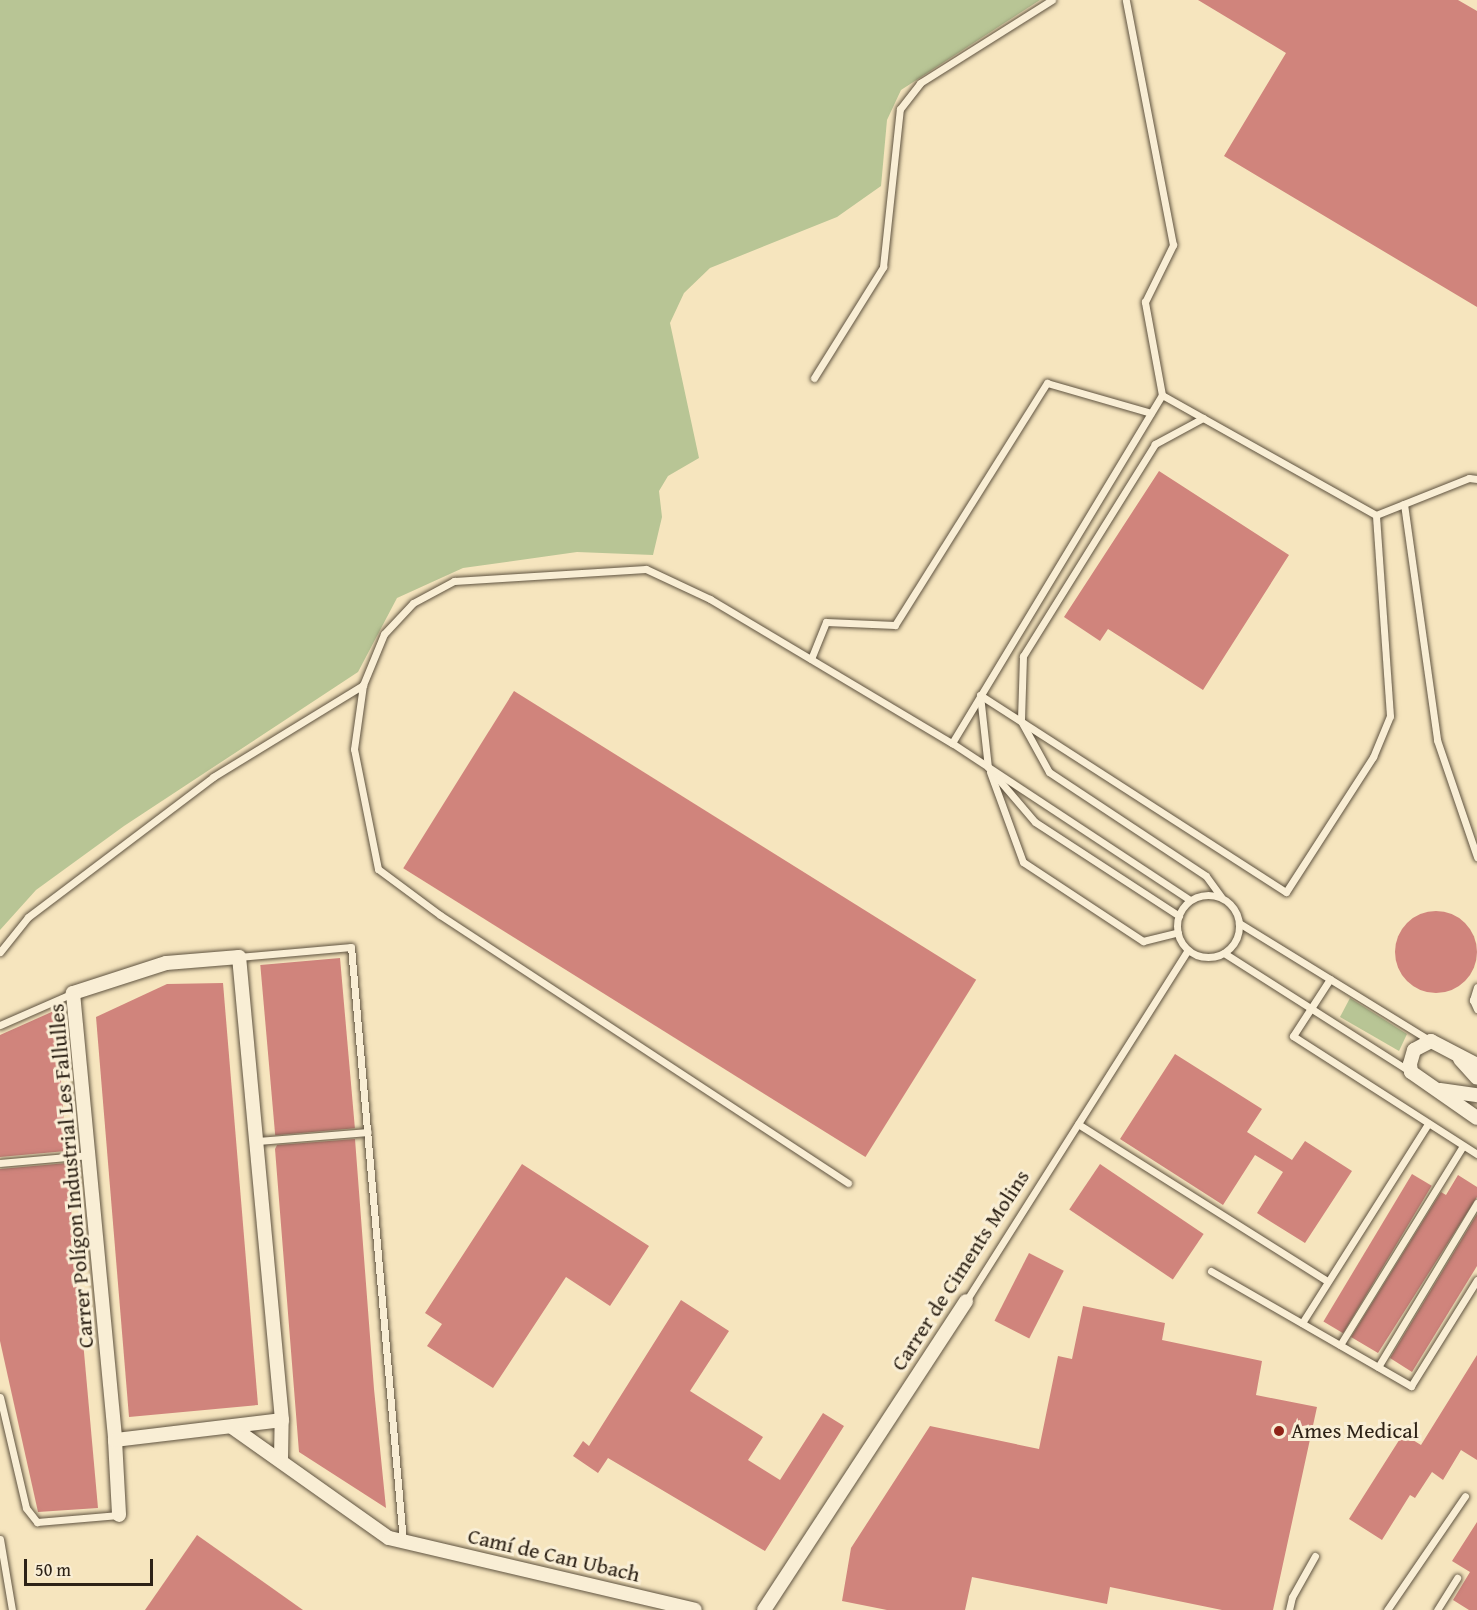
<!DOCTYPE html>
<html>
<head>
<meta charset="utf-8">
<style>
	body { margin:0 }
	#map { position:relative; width:1477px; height:1610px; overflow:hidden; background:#f6e5be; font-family:"Gentium Book Plus",serif }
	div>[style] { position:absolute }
	.green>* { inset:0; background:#b8c595 }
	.building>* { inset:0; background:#d0847c; transform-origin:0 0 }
	.round { border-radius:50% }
	.roads { filter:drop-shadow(0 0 2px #5f5340) drop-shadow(0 0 2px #5f5340) }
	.service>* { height:7px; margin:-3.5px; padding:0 3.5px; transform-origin:3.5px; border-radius:3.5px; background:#f9eed5 }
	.service>.ring { margin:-3.5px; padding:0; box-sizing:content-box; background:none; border:7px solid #f9eed5; border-radius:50% }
	.minor>* { height:14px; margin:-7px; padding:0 7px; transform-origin:7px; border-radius:7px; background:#f9eed5 }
	.dots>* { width:16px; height:16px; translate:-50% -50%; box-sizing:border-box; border:3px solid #f9eed5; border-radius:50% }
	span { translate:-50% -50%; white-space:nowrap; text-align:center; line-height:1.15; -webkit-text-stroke:6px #f9eed5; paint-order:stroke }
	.street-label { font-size:22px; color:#2d2216 }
	.poi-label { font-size:22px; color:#2d2216 }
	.left { translate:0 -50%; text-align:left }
	.scale { position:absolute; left:24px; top:1559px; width:129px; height:27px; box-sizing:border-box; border:3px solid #2d2216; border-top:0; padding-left:8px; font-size:18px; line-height:21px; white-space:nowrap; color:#2d2216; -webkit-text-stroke:4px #f9eed5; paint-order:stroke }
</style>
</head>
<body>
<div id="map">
	<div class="green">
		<i style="clip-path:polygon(0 0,1040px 0,901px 90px,887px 120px,881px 186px,837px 217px,710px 268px,684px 293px,670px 323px,699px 458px,668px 476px,659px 491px,662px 517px,653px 555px,577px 552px,463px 568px,397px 598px,358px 672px,124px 826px,36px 890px,0 930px)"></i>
		<i style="clip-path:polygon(1350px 998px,1407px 1034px,1399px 1051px,1340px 1017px)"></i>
	</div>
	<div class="building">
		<i style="clip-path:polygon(1198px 0,1458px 0,1477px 11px,1477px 307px,1224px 156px,1286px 53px)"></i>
		<i style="clip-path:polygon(1159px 471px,1289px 555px,1203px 690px,1108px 629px,1100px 641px,1064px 617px)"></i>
		<i style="left:514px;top:691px;width:545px;height:209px;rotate:32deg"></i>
		<i class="round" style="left:1395px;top:911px;width:82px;height:82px"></i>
		<i style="left:340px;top:958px;width:171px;height:80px;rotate:85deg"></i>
		<i style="clip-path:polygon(223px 983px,258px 1405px,129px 1417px,96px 1017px,167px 984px)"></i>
		<i style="clip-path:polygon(56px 1010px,66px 1151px,0 1157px,0 1035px)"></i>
		<i style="clip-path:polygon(1175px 1054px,1262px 1109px,1247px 1132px,1292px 1160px,1305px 1141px,1352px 1171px,1305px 1243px,1257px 1213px,1283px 1172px,1255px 1155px,1223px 1205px,1120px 1139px)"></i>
		<i style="clip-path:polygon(355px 1139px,374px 1389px,386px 1508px,299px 1452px,275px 1149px,277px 1145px)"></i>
		<i style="clip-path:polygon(67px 1163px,98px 1508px,38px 1512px,0 1341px,0 1169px)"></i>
		<i style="clip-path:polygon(522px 1164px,649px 1246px,610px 1306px,566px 1277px,493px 1388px,427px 1346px,442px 1324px,425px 1313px)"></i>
		<i style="left:1100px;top:1164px;width:125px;height:55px;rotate:34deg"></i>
		<i style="left:1412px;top:1174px;width:23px;height:172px;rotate:31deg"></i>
		<i style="clip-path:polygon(1458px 1175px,1477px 1187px,1477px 1197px,1378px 1353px,1351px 1337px,1441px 1192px,1446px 1195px)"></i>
		<i style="clip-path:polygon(1477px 1214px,1477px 1266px,1412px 1372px,1390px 1358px)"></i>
		<i style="left:1029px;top:1253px;width:39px;height:76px;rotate:27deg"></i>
		<i style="clip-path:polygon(681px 1300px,729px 1331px,690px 1391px,763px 1437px,748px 1460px,780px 1480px,823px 1413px,844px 1426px,765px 1551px,608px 1458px,598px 1473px,573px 1456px,583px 1441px,589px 1446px)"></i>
		<i style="clip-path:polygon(1083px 1306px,1165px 1323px,1162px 1340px,1262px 1361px,1256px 1395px,1317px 1407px,1273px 1610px,1222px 1610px,1110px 1587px,1107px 1604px,972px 1577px,965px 1610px,887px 1610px,842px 1601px,851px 1548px,930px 1426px,1039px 1449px,1058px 1356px,1072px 1359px)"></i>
		<i style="clip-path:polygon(1477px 1355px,1477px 1460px,1461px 1450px,1443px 1480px,1432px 1472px,1415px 1498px,1410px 1495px,1382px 1540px,1349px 1519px,1403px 1434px,1421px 1445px)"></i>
		<i style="clip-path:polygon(1477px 1522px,1477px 1610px,1469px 1610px,1453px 1600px,1470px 1572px,1452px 1561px)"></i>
		<i style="clip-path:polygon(197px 1535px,303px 1610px,145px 1610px)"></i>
	</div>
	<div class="roads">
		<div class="service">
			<i style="left:814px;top:378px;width:131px;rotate:-58.1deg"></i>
			<i style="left:883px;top:267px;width:159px;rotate:-83.9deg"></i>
			<i style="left:900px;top:109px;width:33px;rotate:-52deg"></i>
			<i style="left:920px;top:83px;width:156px;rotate:-32.2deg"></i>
			<i style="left:1162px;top:395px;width:245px;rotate:29.3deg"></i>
			<i style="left:1376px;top:515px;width:100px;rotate:-21.7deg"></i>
			<i style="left:1469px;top:478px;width:8px;rotate:7deg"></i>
			<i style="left:1203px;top:418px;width:55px;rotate:151.6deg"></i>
			<i style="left:1155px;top:444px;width:250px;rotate:121.9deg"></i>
			<i style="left:1023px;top:656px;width:65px;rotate:91.8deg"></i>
			<i style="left:1021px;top:721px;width:58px;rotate:61.2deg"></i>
			<i style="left:1049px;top:772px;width:188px;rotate:33.5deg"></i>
			<i style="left:1206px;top:876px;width:26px;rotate:54deg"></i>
			<i style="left:1404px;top:504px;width:238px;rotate:82deg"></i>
			<i style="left:1437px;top:740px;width:124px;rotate:71.1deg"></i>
			<i style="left:811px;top:659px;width:40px;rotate:-68deg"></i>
			<i style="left:826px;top:622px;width:69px;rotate:2.5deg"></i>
			<i style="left:895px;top:625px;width:286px;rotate:-57.9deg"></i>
			<i style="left:1047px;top:383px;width:108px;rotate:16.1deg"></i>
			<i style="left:980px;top:695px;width:364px;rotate:32.8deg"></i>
			<i style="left:1286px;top:892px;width:161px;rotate:-57.2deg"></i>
			<i style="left:1373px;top:757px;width:44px;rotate:-67.5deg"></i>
			<i style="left:1390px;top:716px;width:201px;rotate:-94deg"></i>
			<i style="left:980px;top:695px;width:72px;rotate:83.7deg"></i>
			<i style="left:988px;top:767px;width:72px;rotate:49.5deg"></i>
			<i style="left:1035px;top:822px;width:172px;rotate:33.1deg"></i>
			<i style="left:952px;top:743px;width:406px;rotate:-58.9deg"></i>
			<i style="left:1162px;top:395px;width:95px;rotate:-100.4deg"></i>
			<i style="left:1145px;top:302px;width:64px;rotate:-63.8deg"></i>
			<i style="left:1173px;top:245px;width:249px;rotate:-100.9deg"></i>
			<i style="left:990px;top:772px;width:96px;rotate:69.9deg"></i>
			<i style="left:1023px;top:862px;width:144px;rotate:33.4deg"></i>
			<i style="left:1143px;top:941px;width:36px;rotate:-14deg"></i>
			<i class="ring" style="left:1177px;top:895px;width:55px;height:55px"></i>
			<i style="left:1239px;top:923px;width:225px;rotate:31.6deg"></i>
			<i style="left:0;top:952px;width:45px;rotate:-51.3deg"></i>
			<i style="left:28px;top:917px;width:232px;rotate:-37.1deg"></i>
			<i style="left:213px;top:777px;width:176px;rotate:-31.5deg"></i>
			<i style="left:1224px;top:953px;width:219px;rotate:32.5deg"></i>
			<i style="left:239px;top:957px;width:112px;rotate:-5.1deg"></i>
			<i style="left:351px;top:947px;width:596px;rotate:85deg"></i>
			<i style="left:1330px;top:979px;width:68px;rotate:123deg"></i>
			<i style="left:1293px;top:1036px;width:219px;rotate:32.7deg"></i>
			<i style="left:1477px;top:987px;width:14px;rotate:107deg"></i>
			<i style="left:1473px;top:1000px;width:10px;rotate:66deg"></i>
			<i style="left:0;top:1025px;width:80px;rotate:-23.7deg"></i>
			<i style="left:1078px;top:1124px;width:294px;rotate:32.2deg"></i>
			<i style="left:258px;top:1141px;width:110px;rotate:-4.7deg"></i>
			<i style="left:0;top:1163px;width:89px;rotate:-5.1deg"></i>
			<i style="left:848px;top:1183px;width:488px;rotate:-146.7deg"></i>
			<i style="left:440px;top:915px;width:77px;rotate:-143.4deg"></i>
			<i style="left:378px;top:869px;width:122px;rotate:-101.3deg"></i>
			<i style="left:354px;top:749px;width:65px;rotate:-82deg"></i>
			<i style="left:363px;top:685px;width:55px;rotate:-67.6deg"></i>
			<i style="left:384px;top:634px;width:42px;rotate:-46.9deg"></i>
			<i style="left:413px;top:603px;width:47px;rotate:-28.2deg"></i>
			<i style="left:454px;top:581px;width:192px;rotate:-3.6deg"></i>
			<i style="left:646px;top:569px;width:71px;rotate:25.1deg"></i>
			<i style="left:710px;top:599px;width:282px;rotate:30.8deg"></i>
			<i style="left:952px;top:743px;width:285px;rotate:33.4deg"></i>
			<i style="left:1211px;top:1271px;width:231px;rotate:29.9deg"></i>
			<i style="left:1411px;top:1386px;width:125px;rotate:-58.1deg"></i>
			<i style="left:966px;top:1301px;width:415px;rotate:-57.7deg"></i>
			<i style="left:1302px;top:1323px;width:236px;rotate:-57.7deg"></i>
			<i style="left:1340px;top:1345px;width:234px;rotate:-58.3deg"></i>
			<i style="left:1378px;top:1367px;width:192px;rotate:-58.9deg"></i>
			<i style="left:0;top:1397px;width:114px;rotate:76.8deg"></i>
			<i style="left:26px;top:1508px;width:18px;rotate:52deg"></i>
			<i style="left:37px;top:1522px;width:82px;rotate:-4.9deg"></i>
			<i style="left:0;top:1539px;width:72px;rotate:80.4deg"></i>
			<i style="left:1289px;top:1610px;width:13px;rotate:-77deg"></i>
			<i style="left:1292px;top:1597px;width:47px;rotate:-60.7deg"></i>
			<i style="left:1387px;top:1610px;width:138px;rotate:-55.6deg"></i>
			<i style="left:1437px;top:1610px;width:38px;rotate:-58deg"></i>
		</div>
		<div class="minor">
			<i style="left:1460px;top:1059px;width:25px;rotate:48deg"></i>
			<i style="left:1477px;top:1065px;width:52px;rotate:-152.4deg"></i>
			<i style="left:1431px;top:1041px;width:19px;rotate:152deg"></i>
			<i style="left:1414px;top:1050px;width:15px;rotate:106deg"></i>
			<i style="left:1410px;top:1064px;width:8px;rotate:83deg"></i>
			<i style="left:1411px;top:1072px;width:80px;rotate:34.9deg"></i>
			<i style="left:1440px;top:1090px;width:37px;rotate:8deg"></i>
			<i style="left:232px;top:1427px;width:192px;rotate:35.3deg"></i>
			<i style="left:389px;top:1538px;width:314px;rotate:13.2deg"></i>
			<i style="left:115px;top:1440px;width:75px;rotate:86.9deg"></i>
			<i style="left:281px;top:1459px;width:39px;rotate:-89deg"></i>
			<i style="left:282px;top:1420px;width:465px;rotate:-95.3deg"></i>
			<i style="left:239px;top:957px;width:73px;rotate:175.3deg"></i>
			<i style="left:166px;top:963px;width:98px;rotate:162.1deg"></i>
			<i style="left:73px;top:993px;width:449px;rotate:84.6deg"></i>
			<i style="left:115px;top:1440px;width:168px;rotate:-6.8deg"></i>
			<i style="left:764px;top:1610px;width:369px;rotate:-56.8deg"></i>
		</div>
	</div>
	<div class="dots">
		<i style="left:1279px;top:1431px;background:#8f2418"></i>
	</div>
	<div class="street-label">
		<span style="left:71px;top:1176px;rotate:-95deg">Carrer Polígon Industrial Les Fallulles</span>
		<span style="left:960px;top:1270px;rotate:-57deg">Carrer de Ciments Molins</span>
		<span style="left:554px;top:1555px;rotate:13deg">Camí de Can Ubach</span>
	</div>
	<div class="poi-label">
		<span class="left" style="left:1291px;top:1431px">Ames Medical</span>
	</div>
	<div class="scale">50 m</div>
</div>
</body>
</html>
